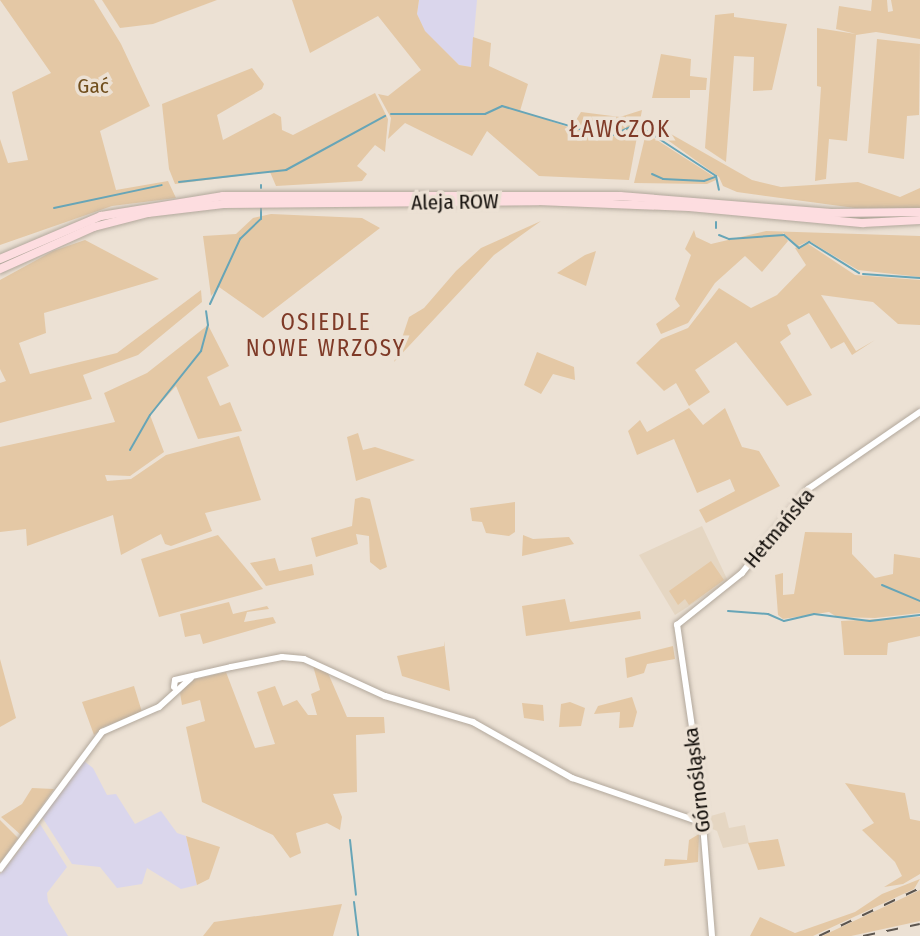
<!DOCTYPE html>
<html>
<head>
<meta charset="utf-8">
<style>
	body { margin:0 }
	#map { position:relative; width:920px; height:936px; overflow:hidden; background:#ece1d4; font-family:"Fira Sans Condensed",sans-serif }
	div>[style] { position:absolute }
	.built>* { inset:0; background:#e5d6c2 }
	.industrial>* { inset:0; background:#dad6ec }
	.green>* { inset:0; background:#e4c8a5 }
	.stream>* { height:2px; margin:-1px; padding:0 1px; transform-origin:1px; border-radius:1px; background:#67a5b7 }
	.roads { filter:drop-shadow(0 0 2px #b2a89c) drop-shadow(0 0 2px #b2a89c) }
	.minor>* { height:6px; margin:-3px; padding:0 3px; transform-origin:3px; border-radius:3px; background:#fff }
	.major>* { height:8px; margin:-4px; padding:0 4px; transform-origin:4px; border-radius:4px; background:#fddde0 }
	.rail>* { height:2px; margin-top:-1px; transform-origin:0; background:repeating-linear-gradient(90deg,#5d564f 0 12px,transparent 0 24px) }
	span { translate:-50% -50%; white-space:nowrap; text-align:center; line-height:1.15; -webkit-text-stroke:7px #ece1d4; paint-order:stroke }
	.park-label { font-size:21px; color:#704e1c }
	.street-label { font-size:21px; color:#100c08 }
	.neighbourhood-label { font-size:23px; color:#7f3a27; letter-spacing:2px }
</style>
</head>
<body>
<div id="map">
	<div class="built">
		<i style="clip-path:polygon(702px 526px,728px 581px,675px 615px,639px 555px)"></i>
		<i style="clip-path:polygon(725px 812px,729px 828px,745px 825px,749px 843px,723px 848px,717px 831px,708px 827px,707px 817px)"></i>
	</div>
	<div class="industrial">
		<i style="clip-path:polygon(419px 0,477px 0,471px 67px,459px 65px,425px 32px,417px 14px)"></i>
		<i style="clip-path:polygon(84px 761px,93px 768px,107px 795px,116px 794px,135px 824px,161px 811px,177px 833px,186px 836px,197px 885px,181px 889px,147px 868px,142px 884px,117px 888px,100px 867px,72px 864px,42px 817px)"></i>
		<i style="clip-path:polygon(40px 824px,67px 867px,47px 893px,48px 902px,68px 936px,0 936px,0 874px)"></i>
	</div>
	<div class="green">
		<i style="clip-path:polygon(0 0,94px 0,121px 44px,150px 106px,100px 131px,116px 190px,168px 181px,176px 198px,112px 206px,0 245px,0 139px,8px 163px,28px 160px,12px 92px,51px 73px)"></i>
		<i style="clip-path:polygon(102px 0,217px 0,153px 24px,120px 28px)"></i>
		<i style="clip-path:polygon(292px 0,419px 0,417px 14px,425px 31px,459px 65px,471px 67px,473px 37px,491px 43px,489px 66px,528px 84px,520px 111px,571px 128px,581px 112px,620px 117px,642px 110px,629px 180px,539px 176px,487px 131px,472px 156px,405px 123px,388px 139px,391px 118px,378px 94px,388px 96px,421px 70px,378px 16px,310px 53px)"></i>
		<i style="clip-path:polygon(872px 0,887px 0,888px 12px,893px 11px,891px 0,920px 0,920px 39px,876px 32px,856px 35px,847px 141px,829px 139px,826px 179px,815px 181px,821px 87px,817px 86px,817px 28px,856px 34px,836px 29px,839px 6px,871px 11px)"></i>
		<i style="clip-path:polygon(734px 13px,734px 17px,787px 24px,772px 90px,753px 91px,754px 57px,734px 56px,726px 162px,705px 148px,715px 15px)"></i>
		<i style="clip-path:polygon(877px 39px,920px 44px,919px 115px,907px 116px,904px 159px,868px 153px)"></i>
		<i style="clip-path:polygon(661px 54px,691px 59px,690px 76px,707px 78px,706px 90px,690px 90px,690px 98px,652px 98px)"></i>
		<i style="clip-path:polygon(252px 68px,264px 84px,262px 89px,217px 115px,223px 140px,274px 113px,281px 117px,282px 130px,293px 135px,375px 93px,388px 119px,385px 152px,375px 145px,357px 166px,367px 174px,362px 181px,276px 186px,270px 172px,175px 184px,169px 169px,162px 104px)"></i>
		<i style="clip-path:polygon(648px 126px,662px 129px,752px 180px,781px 187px,858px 182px,900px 197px,920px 188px,920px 208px,855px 208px,737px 192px,723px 186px,719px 177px)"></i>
		<i style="clip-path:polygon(646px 133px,716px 178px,716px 180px,707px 184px,634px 183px)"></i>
		<i style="clip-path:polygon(271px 214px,362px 218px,380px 228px,263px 318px,219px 287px,211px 296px,203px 236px,236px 234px,253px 218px)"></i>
		<i style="clip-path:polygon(541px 221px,494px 255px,394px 362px,409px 317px,424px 308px,456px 271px,481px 248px)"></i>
		<i style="clip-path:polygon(694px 230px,696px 237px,711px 244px,766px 231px,920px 236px,920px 277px,858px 270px,809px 241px,798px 246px,782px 232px,788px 241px,762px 272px,745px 256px,715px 283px,688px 323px,661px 334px,656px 324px,680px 306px,675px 299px,691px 255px,685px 249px)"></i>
		<i style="clip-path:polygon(85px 240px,159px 279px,44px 313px,46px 333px,19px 343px,30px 374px,117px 353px,201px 290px,202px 302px,138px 355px,83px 375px,92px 399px,0 423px,0 383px,6px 381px,0 369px,0 280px,53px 251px)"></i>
		<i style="clip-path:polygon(807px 243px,855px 275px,920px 280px,920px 325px,898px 324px,873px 302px,821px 295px,856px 351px,875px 340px,852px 355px,844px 342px,831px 349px,809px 313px,787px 325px,791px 334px,780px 342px,812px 395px,787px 406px,736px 342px,695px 370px,710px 392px,689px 406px,676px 383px,664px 391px,636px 363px,661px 339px,688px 328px,719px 288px,751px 308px,777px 295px,806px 265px,795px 248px)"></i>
		<i style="clip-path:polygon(596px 251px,586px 286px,557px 273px,585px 255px)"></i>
		<i style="clip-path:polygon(208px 325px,229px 366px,207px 377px,220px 406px,230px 402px,242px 431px,198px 439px,176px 386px,150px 415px,164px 452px,130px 476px,105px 475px,107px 481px,131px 479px,166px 455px,239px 436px,261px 500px,205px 513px,212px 531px,171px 546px,165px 544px,161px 534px,121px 555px,113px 515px,27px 546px,26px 529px,0 532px,0 447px,115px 422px,104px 393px,147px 373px)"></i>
		<i style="clip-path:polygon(537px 352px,574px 367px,575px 380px,553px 374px,541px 394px,524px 385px)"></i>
		<i style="clip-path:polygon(689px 408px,703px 425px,725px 408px,742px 447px,759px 451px,780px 486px,706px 523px,699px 510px,735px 491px,730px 479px,697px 493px,674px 439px,637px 455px,628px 431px,640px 420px,647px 432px)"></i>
		<i style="clip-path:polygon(358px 433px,363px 450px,375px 447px,415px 460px,356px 481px,347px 437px)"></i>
		<i style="clip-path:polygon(362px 497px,370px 499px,387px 567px,380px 570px,370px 562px,369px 536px,356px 534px,358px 544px,316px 557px,311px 538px,352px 526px,355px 499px)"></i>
		<i style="clip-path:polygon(515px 502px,515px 532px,509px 536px,486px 533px,482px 522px,472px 521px,470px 508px)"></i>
		<i style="clip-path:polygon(805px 532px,852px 533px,852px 554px,875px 578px,893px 574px,894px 554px,920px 558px,920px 613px,875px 618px,837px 617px,829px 612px,783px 619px,778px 615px,775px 575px,783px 573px,783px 595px,794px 594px)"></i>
		<i style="clip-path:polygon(218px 535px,263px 589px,159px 617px,141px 559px)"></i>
		<i style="clip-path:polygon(523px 535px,533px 539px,569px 537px,574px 544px,522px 556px)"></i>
		<i style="clip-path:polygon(275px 558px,279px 571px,312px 564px,314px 575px,266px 586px,250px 563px)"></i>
		<i style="clip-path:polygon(711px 561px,724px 580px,689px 605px,685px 599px,678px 605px,669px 591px)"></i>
		<i style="clip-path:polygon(565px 599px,570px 622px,640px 611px,641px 619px,526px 636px,522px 606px)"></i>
		<i style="clip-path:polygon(229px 602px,233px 614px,267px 606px,269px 609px,247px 612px,244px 622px,273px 617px,276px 623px,203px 644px,200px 634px,185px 637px,180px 614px)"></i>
		<i style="clip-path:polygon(920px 617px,920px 636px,888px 643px,887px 655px,844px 655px,841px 621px)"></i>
		<i style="clip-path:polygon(444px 641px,450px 691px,402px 676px,397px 656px,444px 646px)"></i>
		<i style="clip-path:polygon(673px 646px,675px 659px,647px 664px,644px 673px,627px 678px,625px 658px)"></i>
		<i style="clip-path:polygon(0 659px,16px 718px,0 727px)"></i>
		<i style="clip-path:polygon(313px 666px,328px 673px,347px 717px,384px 717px,385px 733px,356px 735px,357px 792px,333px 794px,342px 817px,340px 830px,327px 823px,296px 833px,301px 853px,290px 858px,273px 835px,202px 802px,186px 727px,205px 721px,200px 700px,182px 705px,180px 693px,192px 680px,226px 672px,255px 748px,275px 744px,257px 692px,275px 686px,283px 706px,297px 700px,308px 715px,317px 715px,311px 694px,320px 690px)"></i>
		<i style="clip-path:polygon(134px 686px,142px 712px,103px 727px,94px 735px,82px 702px)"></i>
		<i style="clip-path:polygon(632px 697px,637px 712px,633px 727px,619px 728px,620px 712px,594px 714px,598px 706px)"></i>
		<i style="clip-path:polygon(570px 702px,585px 708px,581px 726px,559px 727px,561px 704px)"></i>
		<i style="clip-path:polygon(522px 703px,543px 705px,544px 721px,524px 718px)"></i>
		<i style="clip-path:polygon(845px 783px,905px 793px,910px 819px,920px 821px,920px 874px,903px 884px,884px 887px,902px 876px,895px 862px,862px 830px,874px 823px)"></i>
		<i style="clip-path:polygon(32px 788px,54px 789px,21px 835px,1px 817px,22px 804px)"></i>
		<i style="clip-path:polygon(0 820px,18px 838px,0 863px)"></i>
		<i style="clip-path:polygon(699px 834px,698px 862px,664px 866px,665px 859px,687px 860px,689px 840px)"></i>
		<i style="clip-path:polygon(186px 836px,220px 847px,209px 879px,197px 885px)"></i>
		<i style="clip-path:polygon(778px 839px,785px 866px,758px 870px,748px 843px)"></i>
		<i style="clip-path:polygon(920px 879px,914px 889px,813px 936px,750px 936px,760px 917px,795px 933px,855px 912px,882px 894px)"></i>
		<i style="clip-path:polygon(920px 890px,920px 921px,851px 936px,822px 936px)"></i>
		<i style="clip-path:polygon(342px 904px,333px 936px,203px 936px,214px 922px)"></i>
	</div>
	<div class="stream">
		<i style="left:391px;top:114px;width:94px"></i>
		<i style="left:485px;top:114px;width:19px;rotate:-25deg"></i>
		<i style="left:502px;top:106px;width:92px;rotate:16.5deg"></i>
		<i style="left:647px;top:131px;width:82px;rotate:33.1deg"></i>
		<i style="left:716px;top:176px;width:14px;rotate:78deg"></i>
		<i style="left:595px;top:133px;width:18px;rotate:6deg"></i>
		<i style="left:613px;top:135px;width:21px;rotate:-25deg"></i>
		<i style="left:632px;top:126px;width:9px;rotate:13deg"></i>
		<i style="left:652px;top:174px;width:12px;rotate:24deg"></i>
		<i style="left:663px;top:179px;width:41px;rotate:2.8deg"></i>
		<i style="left:704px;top:181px;width:12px;rotate:-20deg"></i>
		<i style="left:179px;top:182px;width:108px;rotate:-6.4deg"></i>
		<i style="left:286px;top:170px;width:113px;rotate:-28.6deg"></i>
		<i style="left:261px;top:185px;width:3px;rotate:90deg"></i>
		<i style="left:54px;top:208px;width:110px;rotate:-12deg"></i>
		<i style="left:716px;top:228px;width:6px;rotate:-90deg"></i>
		<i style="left:719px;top:235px;width:11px;rotate:22deg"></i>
		<i style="left:729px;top:239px;width:55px;rotate:-4.2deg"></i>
		<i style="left:784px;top:235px;width:20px;rotate:41deg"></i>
		<i style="left:799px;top:248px;width:12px;rotate:-31deg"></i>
		<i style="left:809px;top:242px;width:59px;rotate:31.8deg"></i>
		<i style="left:863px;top:274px;width:57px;rotate:4deg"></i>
		<i style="left:210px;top:304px;width:72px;rotate:-65.2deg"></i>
		<i style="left:240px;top:239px;width:29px;rotate:-44deg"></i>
		<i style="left:261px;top:219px;width:11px;rotate:-90deg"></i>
		<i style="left:130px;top:450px;width:40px;rotate:-60.3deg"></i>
		<i style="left:150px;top:415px;width:82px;rotate:-51.4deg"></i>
		<i style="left:201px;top:351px;width:27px;rotate:-75deg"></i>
		<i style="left:208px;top:325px;width:14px;rotate:-98deg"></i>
		<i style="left:882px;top:585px;width:41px;rotate:22.8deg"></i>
		<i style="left:728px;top:611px;width:40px;rotate:4.3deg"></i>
		<i style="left:768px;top:614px;width:17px;rotate:24deg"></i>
		<i style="left:784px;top:621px;width:31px;rotate:-13deg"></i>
		<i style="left:814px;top:614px;width:56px;rotate:7.1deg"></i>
		<i style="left:870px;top:621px;width:50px;rotate:-6.8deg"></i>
		<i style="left:350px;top:840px;width:55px;rotate:83.8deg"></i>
		<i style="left:354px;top:902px;width:34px;rotate:83deg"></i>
	</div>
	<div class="roads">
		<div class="minor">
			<i style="left:174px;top:687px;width:7px;rotate:-82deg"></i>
			<i style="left:175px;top:680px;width:57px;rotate:-13.1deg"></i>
			<i style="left:231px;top:667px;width:52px;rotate:-11.1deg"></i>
			<i style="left:282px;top:657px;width:22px;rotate:5deg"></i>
			<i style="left:304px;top:659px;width:89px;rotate:24.6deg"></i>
			<i style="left:385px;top:696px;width:92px;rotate:16.5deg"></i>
			<i style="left:473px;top:722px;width:114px;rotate:29.5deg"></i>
			<i style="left:572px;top:778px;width:139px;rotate:19deg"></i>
			<i style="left:0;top:869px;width:171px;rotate:-53.3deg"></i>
			<i style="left:102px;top:732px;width:62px;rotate:-23.7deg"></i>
			<i style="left:159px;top:707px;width:43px;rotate:-42.2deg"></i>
			<i style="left:712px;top:936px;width:162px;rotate:-94.6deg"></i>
			<i style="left:699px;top:775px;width:152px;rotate:-98.3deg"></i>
			<i style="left:677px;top:625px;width:83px;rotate:-38.7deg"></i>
			<i style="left:742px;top:573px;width:107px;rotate:-51.8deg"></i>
			<i style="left:808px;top:489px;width:136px;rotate:-34.5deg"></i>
		</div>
		<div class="major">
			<i style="left:0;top:259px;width:110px;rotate:-23.1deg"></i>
			<i style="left:101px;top:216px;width:124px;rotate:-9.3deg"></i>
			<i style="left:223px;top:196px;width:397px"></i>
			<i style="left:620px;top:196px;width:212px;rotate:4.6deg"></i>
			<i style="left:831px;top:213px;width:89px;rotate:-0.6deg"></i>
			<i style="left:0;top:269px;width:103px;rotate:-24.1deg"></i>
			<i style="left:94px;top:227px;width:56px;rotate:-14.5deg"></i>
			<i style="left:148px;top:213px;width:76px;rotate:-6.8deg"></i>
			<i style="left:223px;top:204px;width:315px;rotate:-0.5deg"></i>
			<i style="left:538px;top:201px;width:151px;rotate:2.3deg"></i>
			<i style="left:689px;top:207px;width:175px;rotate:5.3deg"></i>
			<i style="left:863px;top:223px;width:57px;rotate:-3deg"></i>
		</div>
	</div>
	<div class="rail">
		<i style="left:819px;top:936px;width:112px;rotate:-25.4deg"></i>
		<i style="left:863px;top:936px;width:58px;rotate:-11.9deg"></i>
	</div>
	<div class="park-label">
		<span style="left:93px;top:86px">Gać</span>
	</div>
	<div class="street-label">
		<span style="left:455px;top:202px;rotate:-1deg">Aleja ROW</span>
		<span style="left:779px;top:528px;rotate:-50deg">Hetmańska</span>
		<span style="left:697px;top:780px;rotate:-97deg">Górnośląska</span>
	</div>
	<div class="neighbourhood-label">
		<span style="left:620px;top:129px">ŁAWCZOK</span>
		<span style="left:326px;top:335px">OSIEDLE<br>NOWE WRZOSY</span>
	</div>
</div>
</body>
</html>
